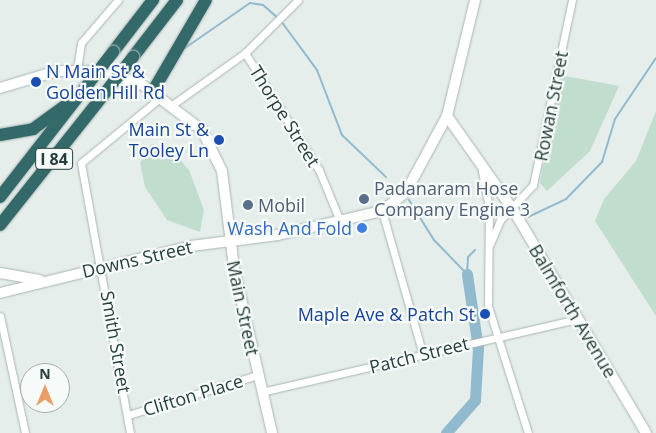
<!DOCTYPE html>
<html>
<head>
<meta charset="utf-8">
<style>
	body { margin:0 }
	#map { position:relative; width:656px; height:433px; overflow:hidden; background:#e6eeec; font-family:"Open Sans",sans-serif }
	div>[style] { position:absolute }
	.green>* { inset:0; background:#c0ddcd }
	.stream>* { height:2px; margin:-1px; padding:0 1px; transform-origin:1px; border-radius:1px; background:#92bace }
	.river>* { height:11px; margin:-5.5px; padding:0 5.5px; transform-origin:5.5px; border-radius:5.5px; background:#92bace }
	.roads { filter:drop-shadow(0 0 1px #a8b6b4) drop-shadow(0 0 1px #a8b6b4) }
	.street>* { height:7px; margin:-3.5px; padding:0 3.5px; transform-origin:3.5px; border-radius:3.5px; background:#fff }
	.secondary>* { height:10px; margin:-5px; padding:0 5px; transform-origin:5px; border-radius:5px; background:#fff }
	.highway>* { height:12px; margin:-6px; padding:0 6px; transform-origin:6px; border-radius:6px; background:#336968 }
	.bridges { filter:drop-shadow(0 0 1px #c2c9c9) drop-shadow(0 0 1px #c2c9c9) }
	.highway-bridge>* { height:12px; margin:-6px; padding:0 6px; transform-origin:6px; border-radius:6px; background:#336968 }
	.dots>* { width:14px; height:14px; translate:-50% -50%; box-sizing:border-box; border:2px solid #f6faf9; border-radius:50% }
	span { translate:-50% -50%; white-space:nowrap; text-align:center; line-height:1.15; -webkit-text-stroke:4.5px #f6faf9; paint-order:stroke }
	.shield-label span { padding:1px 4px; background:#f6faf9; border:1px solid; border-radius:4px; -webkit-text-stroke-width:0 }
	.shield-label { font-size:16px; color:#253f3d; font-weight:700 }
	.transit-label { font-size:18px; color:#164399 }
	.left { translate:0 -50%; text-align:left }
	.right { translate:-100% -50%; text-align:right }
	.street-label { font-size:18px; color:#253f3d }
	.service-label { font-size:18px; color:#4e5e75 }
	.shop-label { font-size:18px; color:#366cbe }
	.north { position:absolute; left:20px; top:363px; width:50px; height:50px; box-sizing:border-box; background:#f6faf9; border:1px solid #a2afae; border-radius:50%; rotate:0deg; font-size:14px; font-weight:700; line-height:20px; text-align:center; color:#253f3d }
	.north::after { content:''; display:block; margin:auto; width:18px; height:22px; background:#e9a068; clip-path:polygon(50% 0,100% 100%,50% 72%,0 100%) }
</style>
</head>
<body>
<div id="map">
	<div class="green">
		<i style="clip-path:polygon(560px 75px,619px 86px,590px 151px,547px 191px,540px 183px)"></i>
		<i style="clip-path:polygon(656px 111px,656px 316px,595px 221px,604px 199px,636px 161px)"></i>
		<i style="clip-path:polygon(152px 144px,171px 150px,189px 170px,204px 210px,200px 232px,167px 220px,145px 187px,140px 163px)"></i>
	</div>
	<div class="stream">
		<i style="left:281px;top:21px;width:61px;rotate:53.7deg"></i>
		<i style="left:317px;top:70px;width:70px;rotate:69deg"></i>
		<i style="left:342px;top:135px;width:61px;rotate:43.7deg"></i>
		<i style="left:185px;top:48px;width:79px;rotate:-34.7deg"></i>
		<i style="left:250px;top:3px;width:13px;rotate:9deg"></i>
		<i style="left:263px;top:5px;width:20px;rotate:41deg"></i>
		<i style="left:409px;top:200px;width:47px;rotate:58deg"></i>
		<i style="left:434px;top:240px;width:47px;rotate:45.9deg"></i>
		<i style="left:528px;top:217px;width:42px;rotate:-25.3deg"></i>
		<i style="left:566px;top:199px;width:52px;rotate:-45.8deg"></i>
		<i style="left:602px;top:162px;width:45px;rotate:-73.2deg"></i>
		<i style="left:615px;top:119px;width:73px;rotate:-56.1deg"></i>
		<i style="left:467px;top:273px;width:16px;rotate:-86deg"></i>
		<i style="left:468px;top:257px;width:10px;rotate:-45deg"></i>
	</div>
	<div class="river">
		<i style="left:446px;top:433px;width:44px;rotate:-48.7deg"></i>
		<i style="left:475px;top:400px;width:52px;rotate:-86.7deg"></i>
		<i style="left:478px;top:348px;width:75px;rotate:-98.5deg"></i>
	</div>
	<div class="roads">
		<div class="street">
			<i style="left:245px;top:53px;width:138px;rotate:57.7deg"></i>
			<i style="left:319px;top:170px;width:55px;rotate:67.6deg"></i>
			<i style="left:77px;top:69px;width:26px;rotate:-81deg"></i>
			<i style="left:81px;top:43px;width:57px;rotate:-49.3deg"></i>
			<i style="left:172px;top:105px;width:90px;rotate:-35.5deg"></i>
			<i style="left:245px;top:53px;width:75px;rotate:-45deg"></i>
			<i style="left:482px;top:171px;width:36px;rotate:79deg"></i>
			<i style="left:489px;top:206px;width:100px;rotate:90.6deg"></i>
			<i style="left:488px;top:306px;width:133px;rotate:72.5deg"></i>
			<i style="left:382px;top:211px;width:150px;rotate:74.1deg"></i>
			<i style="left:490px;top:244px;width:26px;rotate:-67deg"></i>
			<i style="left:500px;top:220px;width:48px;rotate:-46.7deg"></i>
			<i style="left:533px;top:185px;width:189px;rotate:-78.1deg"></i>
			<i style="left:0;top:316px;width:120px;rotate:77.9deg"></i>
			<i style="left:261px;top:392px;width:324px;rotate:-13deg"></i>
			<i style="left:128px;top:415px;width:135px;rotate:-17.2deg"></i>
			<i style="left:130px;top:433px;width:274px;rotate:-100.3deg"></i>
			<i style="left:81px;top:163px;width:104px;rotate:-39.5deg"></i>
		</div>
		<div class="secondary">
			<i style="left:0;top:88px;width:59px;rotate:-16.6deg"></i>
			<i style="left:57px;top:71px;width:38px"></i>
			<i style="left:95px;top:71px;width:47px;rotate:14.9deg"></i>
			<i style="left:140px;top:83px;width:78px;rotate:37.2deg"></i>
			<i style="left:202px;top:130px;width:46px;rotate:64deg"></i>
			<i style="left:222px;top:171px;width:98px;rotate:82.9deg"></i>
			<i style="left:234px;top:268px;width:169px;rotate:77deg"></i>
			<i style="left:447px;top:116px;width:113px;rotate:54.8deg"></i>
			<i style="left:512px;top:208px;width:262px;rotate:59.2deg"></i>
			<i style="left:0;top:273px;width:40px;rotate:10deg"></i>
			<i style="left:0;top:293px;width:197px;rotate:-13.8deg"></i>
			<i style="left:191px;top:246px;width:88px;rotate:-7.2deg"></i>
			<i style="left:278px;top:235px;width:107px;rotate:-13deg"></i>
			<i style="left:382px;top:211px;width:31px;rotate:-38deg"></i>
			<i style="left:406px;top:192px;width:86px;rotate:-61.7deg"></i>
			<i style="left:447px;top:116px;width:119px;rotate:-76.4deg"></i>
		</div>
		<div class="highway">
			<i style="left:113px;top:52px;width:66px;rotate:-52.4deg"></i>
			<i style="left:133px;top:57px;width:72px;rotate:-52.3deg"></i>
			<i style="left:153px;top:91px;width:105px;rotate:-59.8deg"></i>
			<i style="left:0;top:135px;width:34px;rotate:-10deg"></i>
			<i style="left:33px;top:129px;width:39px;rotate:-36deg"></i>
			<i style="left:0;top:197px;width:138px;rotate:-52.1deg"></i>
			<i style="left:0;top:225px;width:169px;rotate:-51.5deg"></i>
		</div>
	</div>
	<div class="bridges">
		<div class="highway-bridge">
			<i style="left:85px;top:88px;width:46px;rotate:-52.1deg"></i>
			<i style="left:105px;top:93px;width:46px;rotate:-52.1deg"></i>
		</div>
	</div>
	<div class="dots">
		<i style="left:36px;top:82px;background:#1a4fb4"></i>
		<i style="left:219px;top:140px;background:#1a4fb4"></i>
		<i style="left:364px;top:199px;background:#5c6f8a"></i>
		<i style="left:248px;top:205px;background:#5c6f8a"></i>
		<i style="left:362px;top:228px;background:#3f7fe0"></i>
		<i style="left:485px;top:314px;background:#1a4fb4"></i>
	</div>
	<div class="shield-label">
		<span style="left:54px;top:159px">I 84</span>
	</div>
	<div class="transit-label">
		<span class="left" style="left:46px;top:82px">N Main St &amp;<br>Golden Hill Rd</span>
		<span class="right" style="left:209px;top:140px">Main St &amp;<br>Tooley Ln</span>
		<span class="right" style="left:475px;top:314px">Maple Ave &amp; Patch St</span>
	</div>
	<div class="street-label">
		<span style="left:551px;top:106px;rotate:-79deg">Rowan Street</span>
		<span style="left:285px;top:116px;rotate:58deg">Thorpe Street</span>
		<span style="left:137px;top:259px;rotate:-13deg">Downs Street</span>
		<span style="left:243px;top:308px;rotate:78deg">Main Street</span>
		<span style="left:573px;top:311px;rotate:59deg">Balmforth Avenue</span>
		<span style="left:116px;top:342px;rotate:80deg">Smith Street</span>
		<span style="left:419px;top:355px;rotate:-14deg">Patch Street</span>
		<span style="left:193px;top:395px;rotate:-17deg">Clifton Place</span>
	</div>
	<div class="service-label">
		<span class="left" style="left:374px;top:199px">Padanaram Hose<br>Company Engine 3</span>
		<span class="left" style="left:258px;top:205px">Mobil</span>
	</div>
	<div class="shop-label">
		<span class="right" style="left:352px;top:228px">Wash And Fold</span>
	</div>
	<div class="north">N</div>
</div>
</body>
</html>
